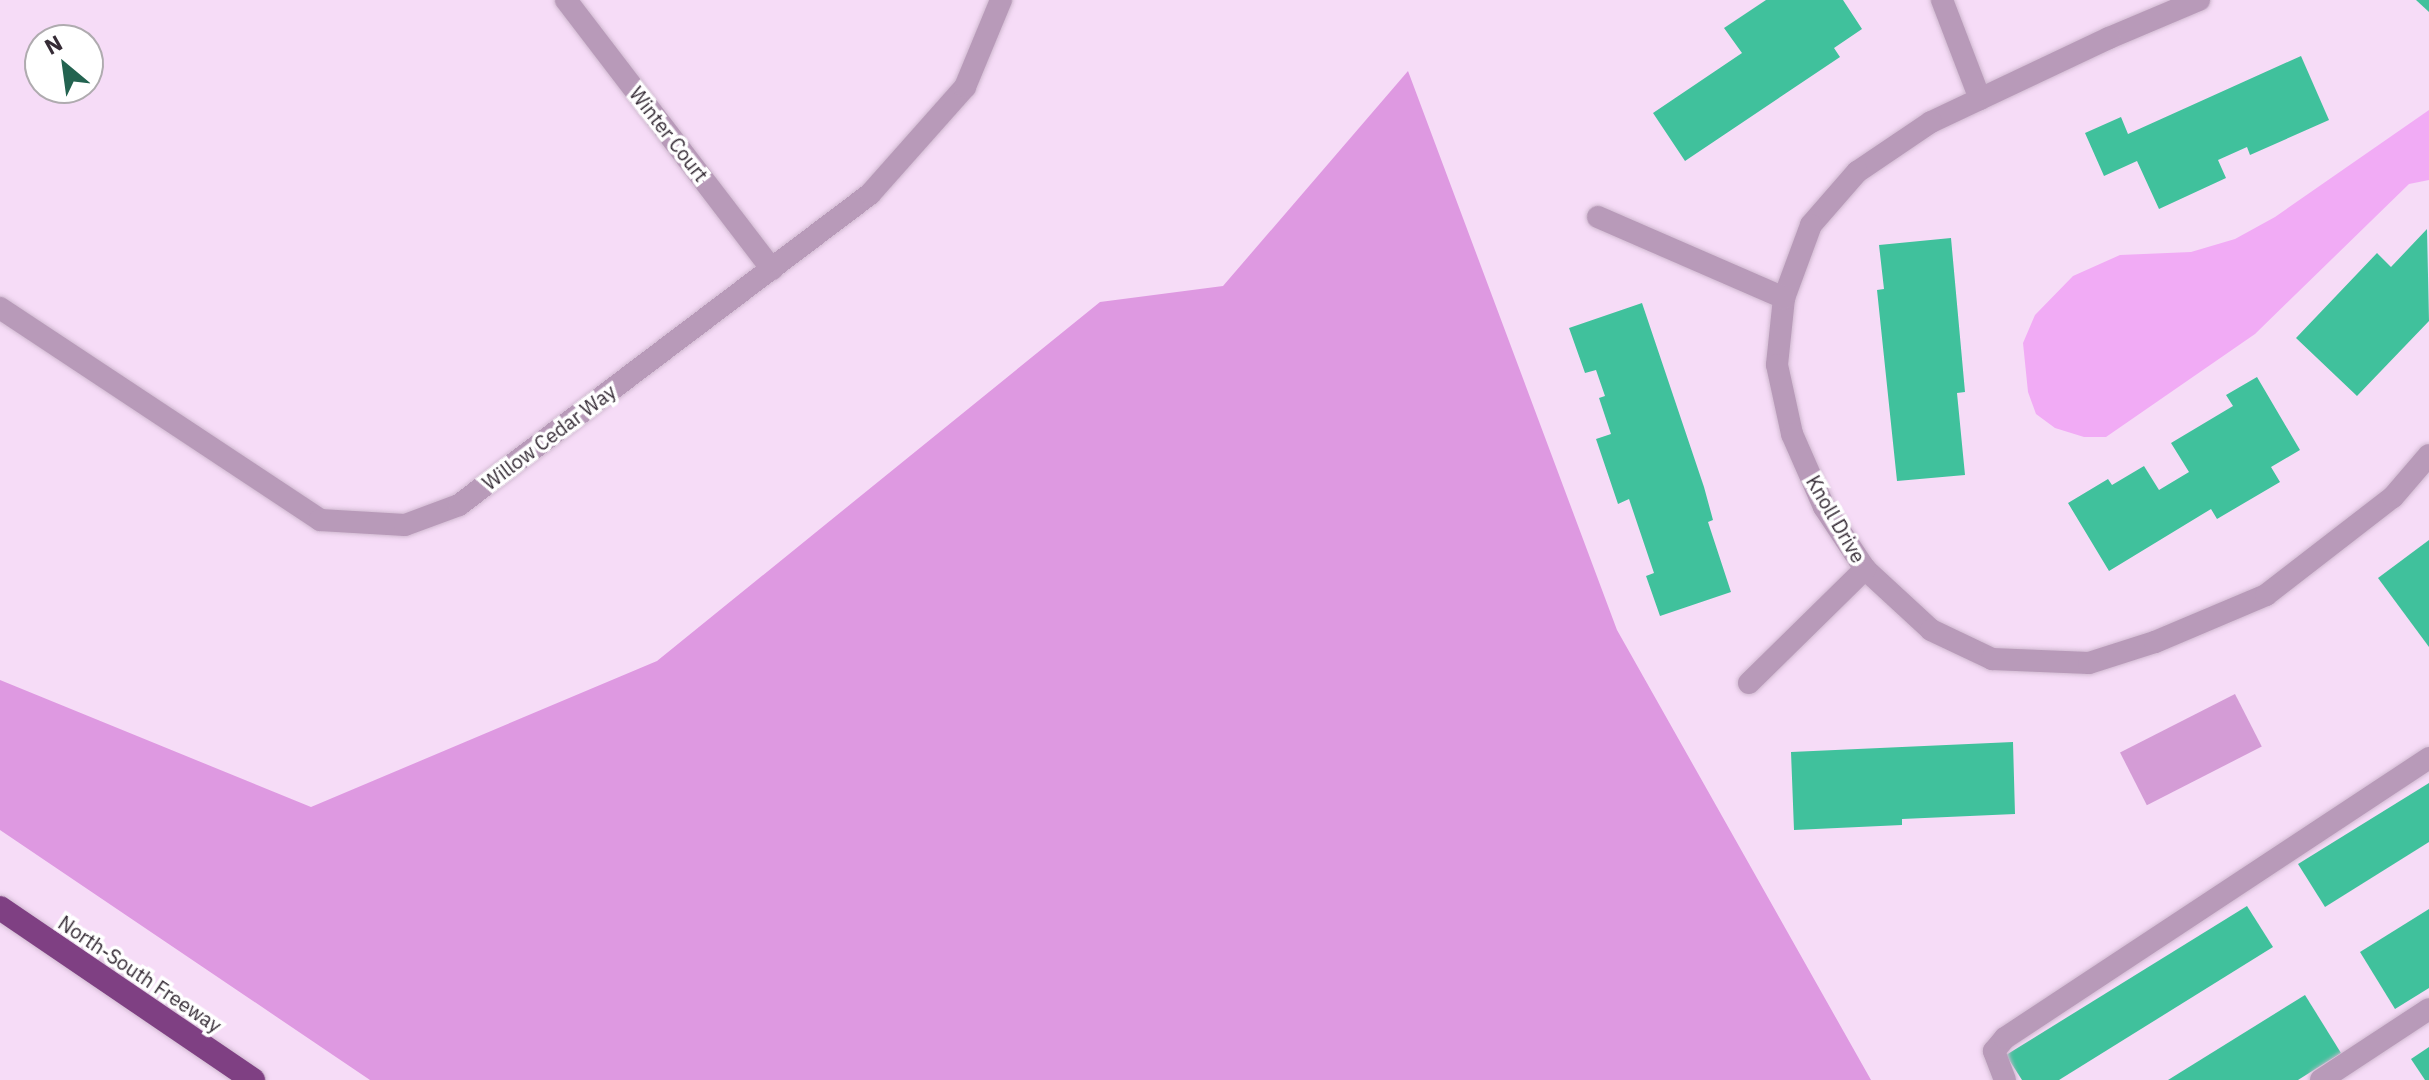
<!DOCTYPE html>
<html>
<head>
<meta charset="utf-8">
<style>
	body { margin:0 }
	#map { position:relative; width:2429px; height:1080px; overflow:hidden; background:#f6dcf7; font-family:"IBM Plex Sans",sans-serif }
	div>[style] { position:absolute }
	.green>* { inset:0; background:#d49cd6; transform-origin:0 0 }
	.forest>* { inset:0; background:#de99e1 }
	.water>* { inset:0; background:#f1abf5 }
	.building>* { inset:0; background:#40c19c }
	.roads { filter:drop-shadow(0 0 2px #d0b9d0) drop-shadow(0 0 2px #d0b9d0) }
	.service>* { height:22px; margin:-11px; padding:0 11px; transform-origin:11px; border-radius:11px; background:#b89ab9 }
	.minor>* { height:22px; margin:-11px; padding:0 11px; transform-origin:11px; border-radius:11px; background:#b89ab9 }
	.motorway>* { height:24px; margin:-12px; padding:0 12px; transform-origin:12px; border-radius:12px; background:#7f4083 }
	span { translate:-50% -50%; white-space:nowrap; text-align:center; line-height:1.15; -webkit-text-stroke:7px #fff; paint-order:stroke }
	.street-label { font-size:20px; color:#362c36 }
	.north { position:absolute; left:24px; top:24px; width:80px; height:80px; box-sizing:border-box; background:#fff; border:2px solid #afabaf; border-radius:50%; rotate:331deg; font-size:22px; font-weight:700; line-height:32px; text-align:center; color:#362c36 }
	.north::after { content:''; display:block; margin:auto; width:28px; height:36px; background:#236350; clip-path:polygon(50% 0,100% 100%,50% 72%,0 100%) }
</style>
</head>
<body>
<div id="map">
	<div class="green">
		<i style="left:2235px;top:694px;width:59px;height:129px;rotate:63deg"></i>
	</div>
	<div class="forest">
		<i style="clip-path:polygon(1408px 71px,1617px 630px,1871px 1080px,370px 1080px,0 830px,0 680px,311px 807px,657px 661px,1100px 302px,1223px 286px)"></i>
	</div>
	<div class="water">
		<i style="clip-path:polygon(2429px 110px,2429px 180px,2409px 184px,2255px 334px,2106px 437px,2084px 437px,2055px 428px,2036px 414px,2028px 392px,2023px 343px,2035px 315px,2073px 276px,2120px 255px,2191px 252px,2235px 239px,2275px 217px)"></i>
	</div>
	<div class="building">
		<i style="clip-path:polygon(1766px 0,1843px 0,1862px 29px,1834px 48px,1840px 57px,1685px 161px,1653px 113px,1742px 53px,1724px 28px)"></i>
		<i style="clip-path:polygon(2416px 0,2429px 0,2429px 12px)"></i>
		<i style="clip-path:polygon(2301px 56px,2329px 120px,2250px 155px,2247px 147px,2218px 160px,2226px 178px,2159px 209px,2137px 161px,2104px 176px,2085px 133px,2121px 117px,2128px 134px)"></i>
		<i style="clip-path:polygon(2427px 229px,2429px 321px,2357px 396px,2296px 338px,2377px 253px,2391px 267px)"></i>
		<i style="clip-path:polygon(1951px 238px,1965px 392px,1957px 393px,1965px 475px,1897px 481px,1877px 290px,1884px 289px,1879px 245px)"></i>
		<i style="clip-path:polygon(1642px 303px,1704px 487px,1713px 520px,1708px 522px,1731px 592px,1660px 616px,1646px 576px,1654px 573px,1629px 499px,1618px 504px,1596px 439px,1611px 434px,1599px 398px,1605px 396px,1596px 370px,1585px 373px,1569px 328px)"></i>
		<i style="clip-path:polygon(2257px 377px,2300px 450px,2271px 467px,2280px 482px,2217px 519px,2211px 509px,2109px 571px,2068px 503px,2108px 479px,2112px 485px,2144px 466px,2159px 490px,2189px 472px,2171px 443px,2233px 406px,2226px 395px)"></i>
		<i style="clip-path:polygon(2429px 540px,2429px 647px,2378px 578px)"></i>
		<i style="clip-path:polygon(2013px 742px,2015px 814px,1902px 819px,1902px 825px,1794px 830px,1791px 752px)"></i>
		<i style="clip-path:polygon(2429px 783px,2429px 842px,2325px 907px,2298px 864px)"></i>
		<i style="clip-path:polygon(2247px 906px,2273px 947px,2059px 1080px,2022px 1080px,2006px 1055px)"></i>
		<i style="clip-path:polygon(2429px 909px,2429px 988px,2395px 1009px,2360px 952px)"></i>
		<i style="clip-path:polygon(2305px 995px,2341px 1053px,2298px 1080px,2168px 1080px)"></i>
		<i style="clip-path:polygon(2429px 1047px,2429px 1080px,2425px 1080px,2411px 1059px)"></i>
	</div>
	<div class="roads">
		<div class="service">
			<i style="left:2005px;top:1080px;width:31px;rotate:-111deg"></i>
			<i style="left:1994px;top:1051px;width:17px;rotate:-50deg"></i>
			<i style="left:2005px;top:1038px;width:508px;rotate:-33.44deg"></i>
			<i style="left:2321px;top:1080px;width:129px;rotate:-33.3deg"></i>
		</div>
		<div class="minor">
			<i style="left:566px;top:0;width:339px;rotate:52.6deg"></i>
			<i style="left:1942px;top:0;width:106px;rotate:69deg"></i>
			<i style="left:2199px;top:0;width:98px;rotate:157.1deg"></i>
			<i style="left:2109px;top:38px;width:197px;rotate:154.7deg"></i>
			<i style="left:1931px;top:122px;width:89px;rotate:146deg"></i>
			<i style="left:1857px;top:172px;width:70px;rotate:131deg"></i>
			<i style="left:1811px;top:225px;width:78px;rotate:110.3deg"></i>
			<i style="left:1784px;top:298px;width:67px;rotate:96deg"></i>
			<i style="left:1777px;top:365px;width:71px;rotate:77.7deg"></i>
			<i style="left:1792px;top:434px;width:80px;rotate:66.3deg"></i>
			<i style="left:1824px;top:507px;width:74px;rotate:56.5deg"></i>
			<i style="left:1865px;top:569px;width:90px;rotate:42.7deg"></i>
			<i style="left:1931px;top:630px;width:68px;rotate:25.4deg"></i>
			<i style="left:1992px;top:659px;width:97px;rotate:2.4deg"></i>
			<i style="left:2089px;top:663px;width:69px;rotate:-17.7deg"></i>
			<i style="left:2155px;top:642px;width:121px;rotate:-22.9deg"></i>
			<i style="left:2266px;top:595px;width:160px;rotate:-37.7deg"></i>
			<i style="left:2393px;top:497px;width:55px;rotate:-49.4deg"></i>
			<i style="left:1598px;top:217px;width:203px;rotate:23.5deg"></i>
			<i style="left:0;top:308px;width:384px;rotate:33.5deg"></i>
			<i style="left:320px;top:520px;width:85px;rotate:3.4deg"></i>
			<i style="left:405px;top:525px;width:58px;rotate:-20.3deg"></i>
			<i style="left:459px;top:505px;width:515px;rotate:-37.11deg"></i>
			<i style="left:870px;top:194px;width:143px;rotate:-48.4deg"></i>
			<i style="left:965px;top:87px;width:94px;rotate:-67.5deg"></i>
			<i style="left:1749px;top:683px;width:163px;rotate:-44.5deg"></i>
		</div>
		<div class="motorway">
			<i style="left:0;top:908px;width:306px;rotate:34.2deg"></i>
		</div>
	</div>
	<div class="street-label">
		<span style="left:669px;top:134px;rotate:52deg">Winter Court</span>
		<span style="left:549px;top:437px;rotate:-37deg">Willow Cedar Way</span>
		<span style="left:1836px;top:519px;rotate:60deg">Knoll Drive</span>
		<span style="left:140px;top:974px;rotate:34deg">North-South Freeway</span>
	</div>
	<div class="north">N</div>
</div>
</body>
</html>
